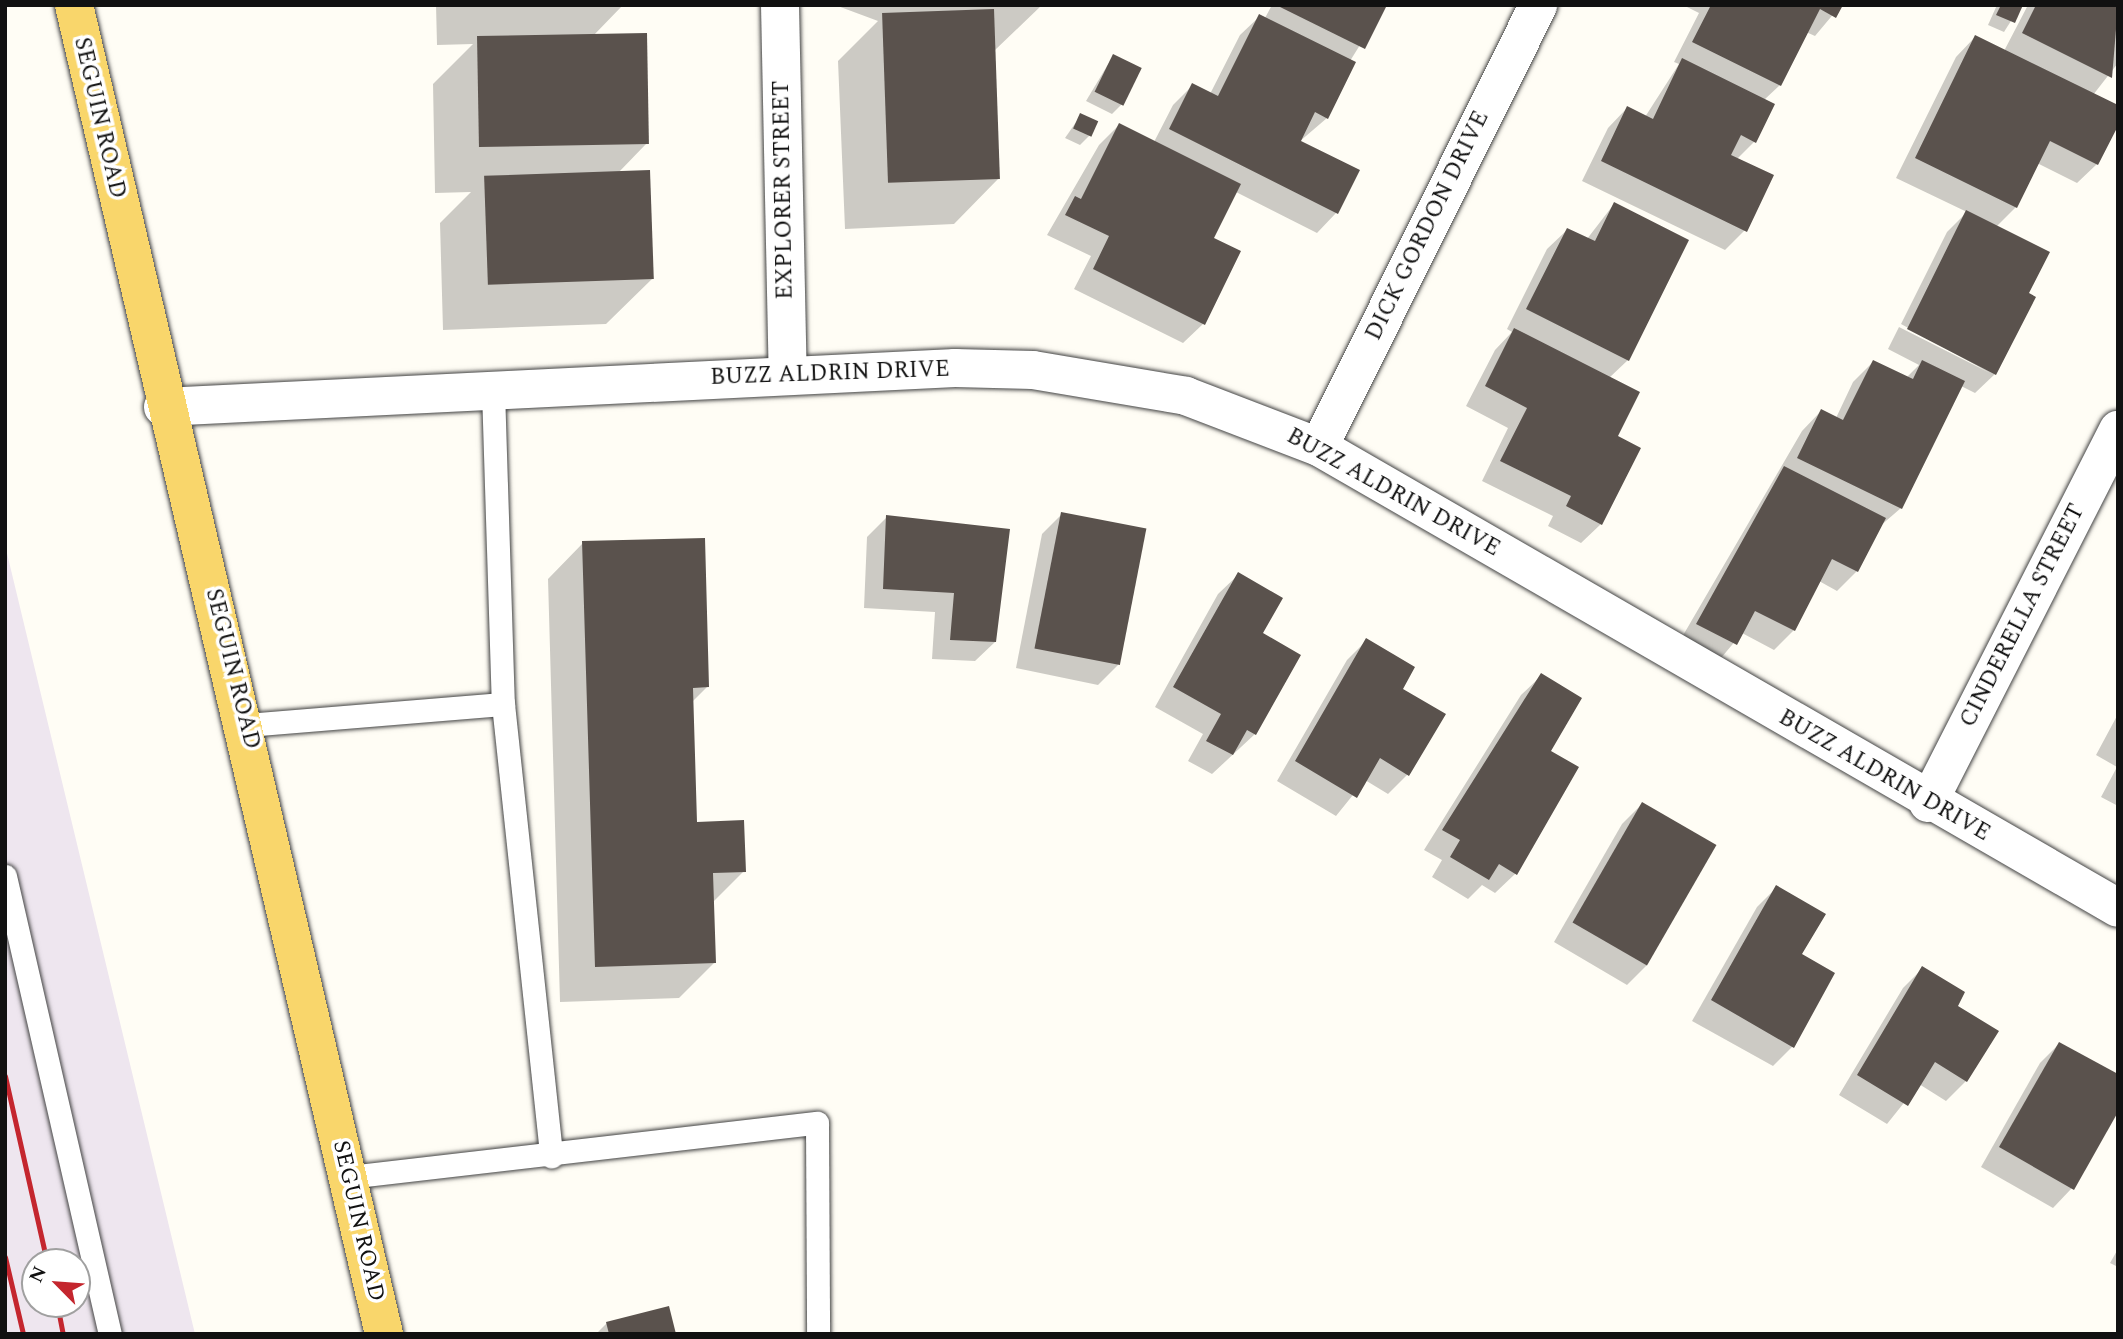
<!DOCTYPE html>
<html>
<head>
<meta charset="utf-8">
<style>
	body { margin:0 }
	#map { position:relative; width:2123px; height:1339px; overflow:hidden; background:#fffdf5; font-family:Spectral,serif }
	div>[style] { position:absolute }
	.industrial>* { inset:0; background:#eee6ef }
	.shadow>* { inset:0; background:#0003 }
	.building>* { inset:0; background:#5a524d; transform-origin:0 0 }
	.roads { filter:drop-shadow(0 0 2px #444) drop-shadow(0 0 2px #444) }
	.lane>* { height:23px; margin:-11.5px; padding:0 11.5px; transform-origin:11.5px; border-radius:11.5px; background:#fff }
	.street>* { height:38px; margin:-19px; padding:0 19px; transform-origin:19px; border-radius:19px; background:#fff }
	.primary>* { height:38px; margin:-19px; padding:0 19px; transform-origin:19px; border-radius:19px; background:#f9d66b }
	.rail>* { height:5px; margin:-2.5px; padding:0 2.5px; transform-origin:2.5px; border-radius:2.5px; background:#c4262e }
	span { translate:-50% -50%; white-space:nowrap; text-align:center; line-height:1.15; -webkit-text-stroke:7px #fff; paint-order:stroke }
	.street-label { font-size:23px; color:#111 }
	.frame { position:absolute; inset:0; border:7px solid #111; pointer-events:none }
	.north { position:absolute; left:21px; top:1248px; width:70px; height:70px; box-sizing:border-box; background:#fff; border:2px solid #a0a0a0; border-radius:50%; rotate:295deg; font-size:19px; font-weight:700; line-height:28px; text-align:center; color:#111 }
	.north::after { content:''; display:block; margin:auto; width:24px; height:32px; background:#c4262e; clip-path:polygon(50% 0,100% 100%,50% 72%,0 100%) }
</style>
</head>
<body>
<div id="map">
	<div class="industrial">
		<i style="clip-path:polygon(evenodd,5px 545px,195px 1334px,5px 1334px,5px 545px,35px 1262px,77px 1262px,77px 1304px,35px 1304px,35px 1262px)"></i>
	</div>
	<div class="shadow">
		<i style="clip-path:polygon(436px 5px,623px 5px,593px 36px,647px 143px,618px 173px,652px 279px,606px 324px,443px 330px,440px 223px,471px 192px,435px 193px,433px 84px,473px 44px,437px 45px)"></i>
		<i style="clip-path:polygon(835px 5px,1042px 5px,994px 51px,999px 178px,954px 224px,845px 229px,838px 61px,878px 21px)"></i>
		<i style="clip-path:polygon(1272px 5px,1385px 5px,1350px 61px,1327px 118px,1299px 142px,1336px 213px,1317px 233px,1236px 192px,1212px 239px,1203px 324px,1183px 343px,1074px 289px,1091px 256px,1047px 235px,1099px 145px,1119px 125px,1154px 142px,1173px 105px,1193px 85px,1210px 94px,1240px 35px,1260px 16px,1265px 18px)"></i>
		<i style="clip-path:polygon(1683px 5px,1841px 5px,1815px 36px,1806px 32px,1780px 85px,1764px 100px,1754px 142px,1737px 159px,1745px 230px,1725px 250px,1582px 181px,1608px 128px,1627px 108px,1645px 117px,1679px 64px,1674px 62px,1699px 13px)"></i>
		<i style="clip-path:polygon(1997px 5px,2021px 5px,2004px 32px,1988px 25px)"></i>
		<i style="clip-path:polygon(2028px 5px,2118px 5px,2118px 63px,2093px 95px,2097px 164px,2077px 183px,2037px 163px,2016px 207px,1996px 227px,2026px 294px,1995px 374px,1975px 393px,1961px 386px,1901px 508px,1879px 527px,1857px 571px,1837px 591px,1819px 581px,1794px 630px,1774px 650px,1742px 633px,1716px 664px,1678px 644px,1802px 431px,1821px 411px,1836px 418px,1853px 382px,1873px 362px,1906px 378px,1919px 365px,1888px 349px,1899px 327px,1990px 373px,1901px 324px,1947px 232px,1967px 212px,1896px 178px,1956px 57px,1975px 37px,2004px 51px)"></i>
		<i style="clip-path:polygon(1113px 56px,1122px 104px,1112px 114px,1086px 101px)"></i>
		<i style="clip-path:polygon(1081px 115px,1089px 136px,1080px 145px,1065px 138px)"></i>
		<i style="clip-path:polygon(1614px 204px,1628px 360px,1609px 378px,1615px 437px,1601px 524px,1581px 543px,1548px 526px,1553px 516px,1482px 481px,1508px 428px,1466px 406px,1495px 350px,1512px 332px,1507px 329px,1547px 249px,1567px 230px,1587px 239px)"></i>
		<i style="clip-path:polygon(1062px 514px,1118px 665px,1098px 685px,1016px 668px,1042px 534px)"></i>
		<i style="clip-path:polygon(887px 517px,1008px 531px,995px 642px,975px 661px,932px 659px,935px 612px,864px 608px,867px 537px)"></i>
		<i style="clip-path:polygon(583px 543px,707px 687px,692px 702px,696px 824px,744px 871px,712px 903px,714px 963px,679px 998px,560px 1002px,548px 579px)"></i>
		<i style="clip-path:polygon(1238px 575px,1261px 634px,1255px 734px,1212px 774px,1188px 761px,1203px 734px,1155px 707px,1218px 594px)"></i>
		<i style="clip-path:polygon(1366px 641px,1401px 690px,1408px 774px,1388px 794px,1365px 780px,1336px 816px,1277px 781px,1347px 660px)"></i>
		<i style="clip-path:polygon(1541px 676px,1549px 752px,1515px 874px,1495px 893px,1482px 885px,1468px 899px,1432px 877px,1442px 860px,1424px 850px,1521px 695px)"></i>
		<i style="clip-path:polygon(2118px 714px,2118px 806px,2101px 797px,2117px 767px,2096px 755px)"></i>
		<i style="clip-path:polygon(1642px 804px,1647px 965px,1627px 985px,1554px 942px,1622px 824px)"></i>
		<i style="clip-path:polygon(1776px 888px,1799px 955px,1792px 1047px,1773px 1066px,1692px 1021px,1757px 907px)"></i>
		<i style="clip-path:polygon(1923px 968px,1956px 1006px,1966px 1081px,1946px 1101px,1919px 1084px,1887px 1124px,1839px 1095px,1903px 988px)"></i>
		<i style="clip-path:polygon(2059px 1044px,2072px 1188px,2053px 1208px,1981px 1167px,2040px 1063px)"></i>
		<i style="clip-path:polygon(2118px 1249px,2118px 1267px,2110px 1263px)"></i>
		<i style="clip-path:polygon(607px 1323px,674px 1334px,596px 1334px)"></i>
	</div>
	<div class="building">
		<i style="clip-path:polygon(1276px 5px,1387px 5px,1365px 49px)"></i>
		<i style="clip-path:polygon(1711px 5px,1843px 5px,1836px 18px,1820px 9px,1781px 86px,1692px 42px)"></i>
		<i style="clip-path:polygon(2001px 5px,2023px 5px,2015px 23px,1996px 15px)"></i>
		<i style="clip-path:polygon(2036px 5px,2118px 5px,2112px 78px,2022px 33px)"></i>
		<i style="left:994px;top:9px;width:170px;height:112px;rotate:88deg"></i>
		<i style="clip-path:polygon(1259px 14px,1356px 62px,1328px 119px,1315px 112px,1301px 141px,1360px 170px,1338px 214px,1169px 129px,1192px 83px,1218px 96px)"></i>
		<i style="left:647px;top:33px;width:111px;height:170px;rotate:89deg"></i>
		<i style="clip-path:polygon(1975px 35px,2118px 105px,2118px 126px,2098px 165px,2050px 141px,2017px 208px,1915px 158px)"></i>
		<i style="left:1113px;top:54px;width:32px;height:42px;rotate:26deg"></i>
		<i style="clip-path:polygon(1682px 58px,1775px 104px,1756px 143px,1741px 135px,1731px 155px,1774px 175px,1747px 232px,1601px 161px,1627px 106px,1653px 119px)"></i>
		<i style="left:1080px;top:113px;width:20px;height:17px;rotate:24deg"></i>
		<i style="clip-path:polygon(1119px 123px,1241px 184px,1214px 238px,1241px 251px,1205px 325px,1093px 269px,1109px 236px,1065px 215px,1075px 196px,1081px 199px)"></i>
		<i style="left:650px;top:170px;width:109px;height:166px;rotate:88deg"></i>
		<i style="clip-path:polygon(1614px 202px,1689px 240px,1629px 361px,1526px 309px,1567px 228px,1595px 241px)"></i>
		<i style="clip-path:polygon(1966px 210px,2050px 252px,2029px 293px,2036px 297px,1996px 375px,1907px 329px)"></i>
		<i style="clip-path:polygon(1514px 328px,1640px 392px,1618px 436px,1641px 448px,1602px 525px,1566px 506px,1571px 496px,1500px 461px,1527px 408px,1485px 386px)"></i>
		<i style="clip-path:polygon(1873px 360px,1913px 379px,1922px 360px,1965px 381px,1902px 509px,1797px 458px,1821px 409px,1843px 420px)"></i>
		<i style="clip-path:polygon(1784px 466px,1886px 518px,1858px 572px,1832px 559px,1795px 631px,1755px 611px,1737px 645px,1696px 624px)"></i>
		<i style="left:1061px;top:512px;width:87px;height:139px;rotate:11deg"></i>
		<i style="clip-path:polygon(886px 515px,1010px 529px,996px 642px,950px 640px,954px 593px,883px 589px)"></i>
		<i style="clip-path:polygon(705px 538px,709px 687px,693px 688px,697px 822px,744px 820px,746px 872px,713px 873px,716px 963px,595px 967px,582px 541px)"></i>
		<i style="clip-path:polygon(1238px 572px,1283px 598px,1263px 633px,1301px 655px,1256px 735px,1247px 730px,1233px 755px,1206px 741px,1221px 714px,1173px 687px)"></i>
		<i style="clip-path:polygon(1366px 638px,1415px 667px,1403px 689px,1446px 714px,1409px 776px,1380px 758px,1357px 798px,1295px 761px)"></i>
		<i style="clip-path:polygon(1541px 673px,1582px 698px,1551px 751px,1579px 767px,1517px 875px,1499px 864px,1489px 880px,1450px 857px,1460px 840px,1442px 830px)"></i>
		<i style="left:1642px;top:802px;width:86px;height:139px;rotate:30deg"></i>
		<i style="clip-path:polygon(1776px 885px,1826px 914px,1802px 954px,1835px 973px,1794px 1048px,1711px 1000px)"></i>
		<i style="clip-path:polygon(1922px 966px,1965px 992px,1958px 1006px,1999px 1031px,1967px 1082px,1935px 1062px,1908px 1106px,1857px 1075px)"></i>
		<i style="clip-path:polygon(2059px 1042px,2118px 1074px,2118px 1112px,2074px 1190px,1999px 1147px)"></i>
		<i style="clip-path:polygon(669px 1306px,676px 1334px,609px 1334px,606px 1322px)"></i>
	</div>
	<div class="roads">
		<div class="lane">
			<i style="left:493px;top:390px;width:314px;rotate:88.2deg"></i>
			<i style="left:503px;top:704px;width:455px;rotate:83.9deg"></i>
			<i style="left:246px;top:725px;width:258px;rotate:-4.7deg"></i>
			<i style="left:5px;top:876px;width:470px;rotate:77.1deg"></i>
			<i style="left:348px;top:1177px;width:472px;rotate:-6.6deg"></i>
			<i style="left:817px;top:1123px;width:211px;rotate:89.7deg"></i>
		</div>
		<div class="street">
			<i style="left:780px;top:5px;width:370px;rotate:88.8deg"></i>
			<i style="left:163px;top:407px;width:793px;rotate:-2.82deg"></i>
			<i style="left:955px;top:368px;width:78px;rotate:1.5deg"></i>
			<i style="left:1033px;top:370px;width:155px;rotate:9.6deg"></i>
			<i style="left:1186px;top:396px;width:142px;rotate:21deg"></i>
			<i style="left:1319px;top:447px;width:922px;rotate:29.98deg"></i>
			<i style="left:1319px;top:447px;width:493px;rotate:-63.6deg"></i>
			<i style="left:1928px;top:803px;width:419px;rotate:-63deg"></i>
		</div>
		<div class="primary">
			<i style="left:74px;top:5px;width:1365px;rotate:76.87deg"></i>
		</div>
	</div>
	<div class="rail">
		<i style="left:5px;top:1076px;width:191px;rotate:77.3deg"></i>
		<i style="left:5px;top:1257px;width:79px;rotate:76.8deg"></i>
		<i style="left:57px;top:1304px;width:31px;rotate:79deg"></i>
	</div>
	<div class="street-label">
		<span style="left:99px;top:118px;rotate:77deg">SEGUIN ROAD</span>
		<span style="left:784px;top:190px;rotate:-91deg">EXPLORER STREET</span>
		<span style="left:1428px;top:226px;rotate:-64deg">DICK GORDON DRIVE</span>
		<span style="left:830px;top:374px;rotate:-2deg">BUZZ ALDRIN DRIVE</span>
		<span style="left:1393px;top:493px;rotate:29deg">BUZZ ALDRIN DRIVE</span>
		<span style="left:2023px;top:616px;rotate:-63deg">CINDERELLA STREET</span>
		<span style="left:232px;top:669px;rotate:76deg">SEGUIN ROAD</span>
		<span style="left:1884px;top:776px;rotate:30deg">BUZZ ALDRIN DRIVE</span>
		<span style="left:358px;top:1221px;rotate:77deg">SEGUIN ROAD</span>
	</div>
	<div class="frame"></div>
	<div class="north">N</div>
</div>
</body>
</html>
